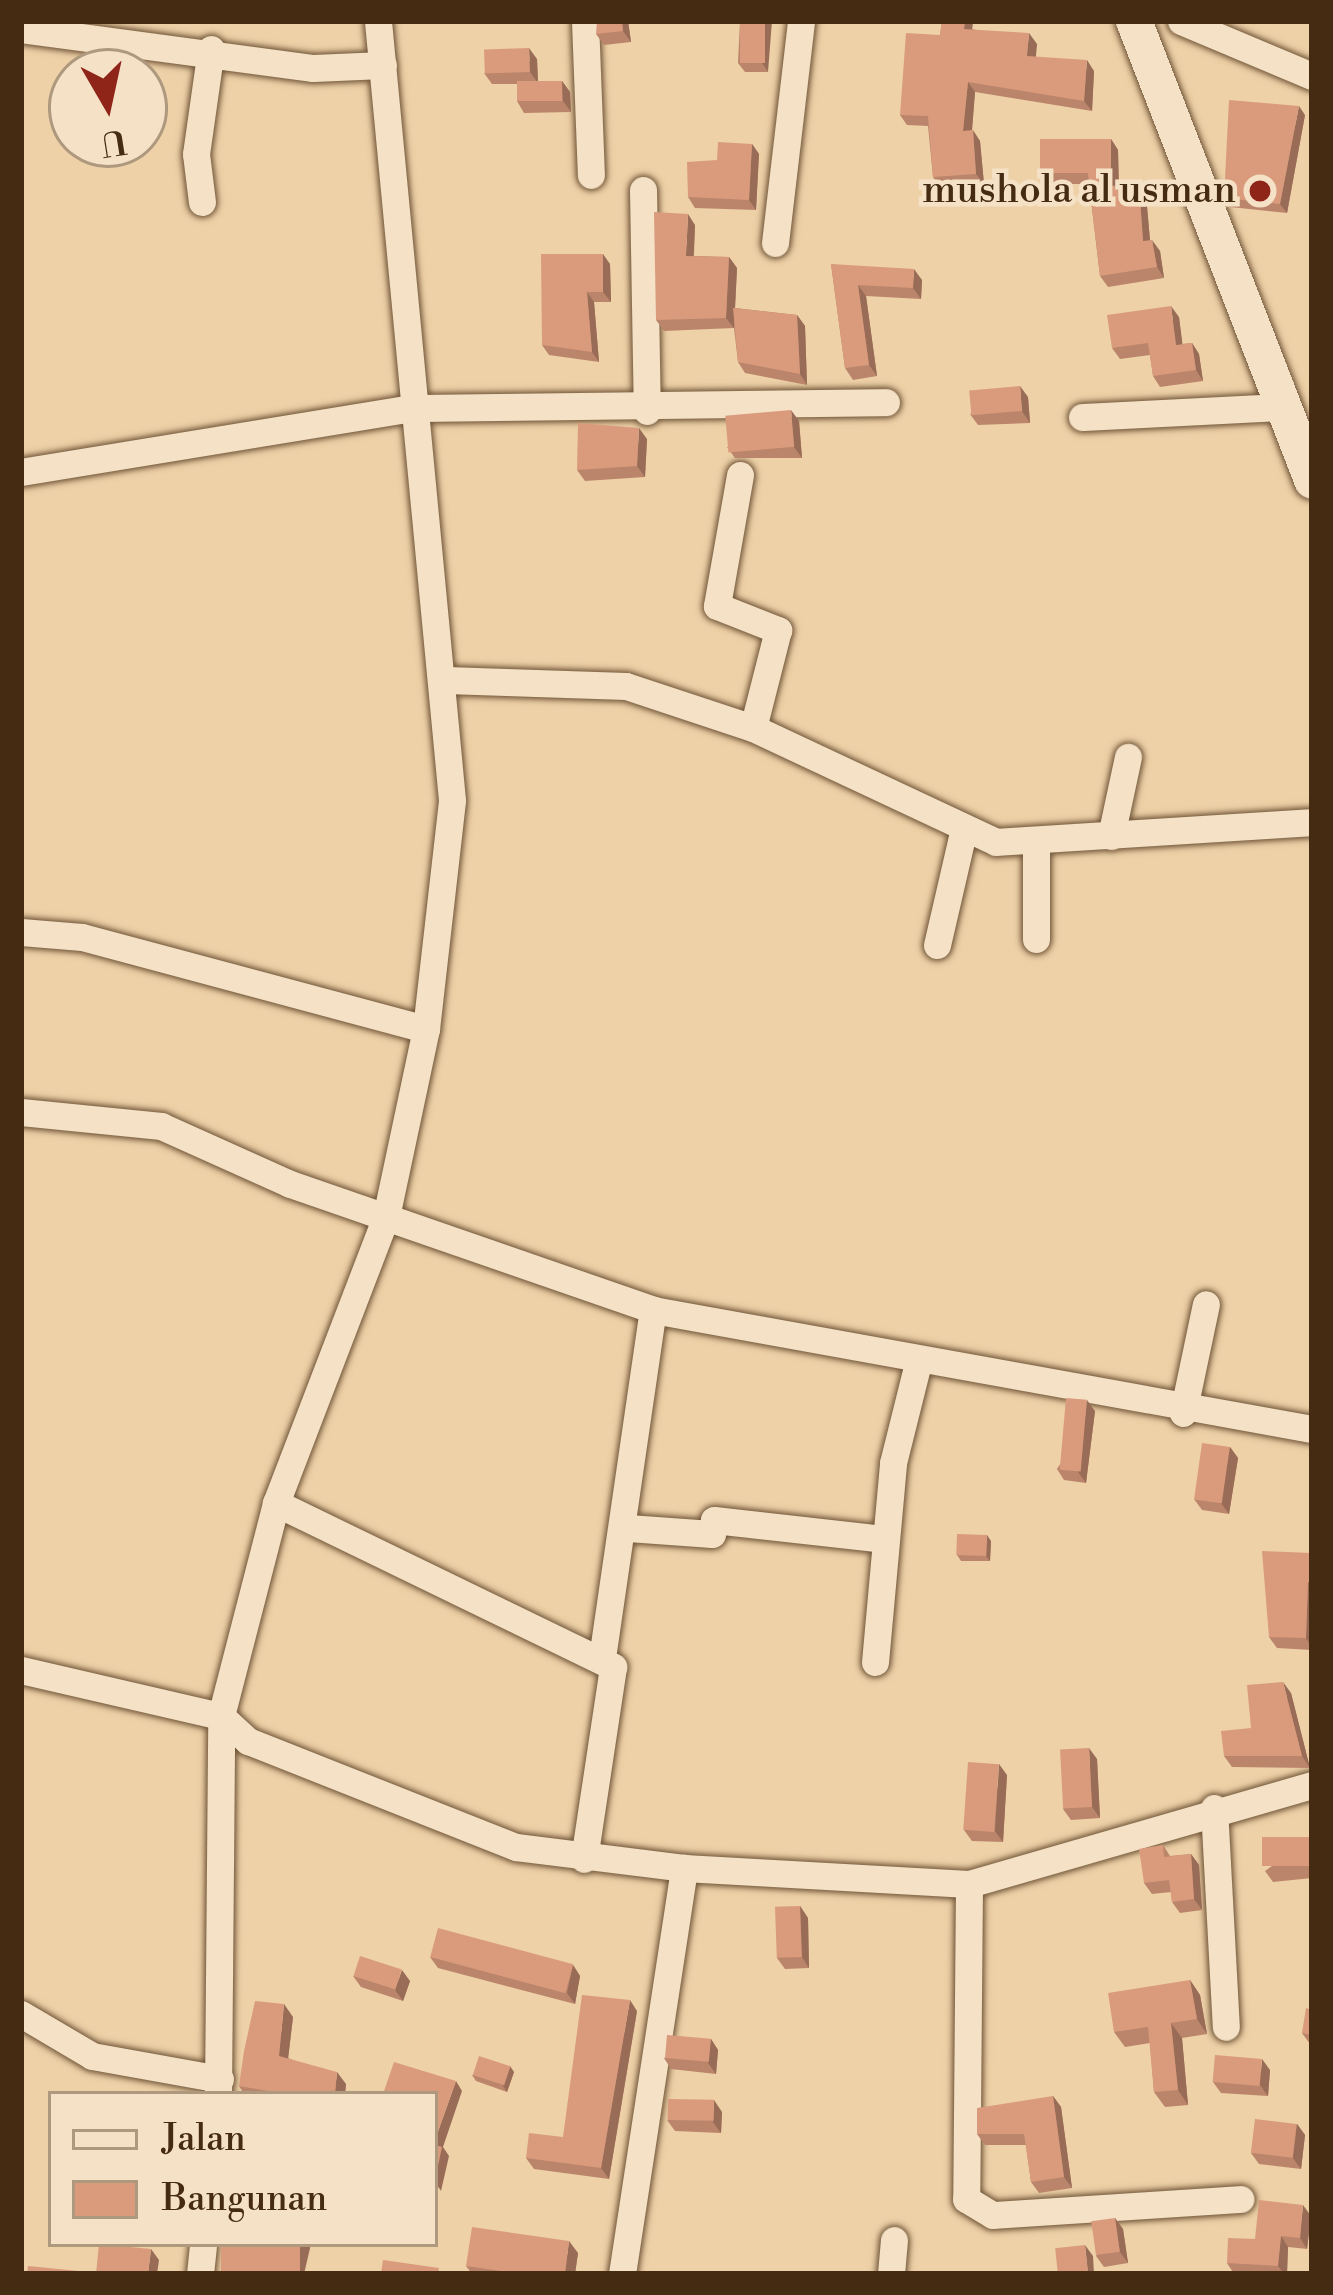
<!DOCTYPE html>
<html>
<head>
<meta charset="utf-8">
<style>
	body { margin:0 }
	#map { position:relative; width:1333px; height:2295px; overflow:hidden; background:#eed1a7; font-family:"Libre Bodoni",serif }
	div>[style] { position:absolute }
	.roads { filter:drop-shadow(0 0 3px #6f5437) drop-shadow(0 0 3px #6f5437) }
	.minor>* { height:27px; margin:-13.5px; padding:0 13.5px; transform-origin:13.5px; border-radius:13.5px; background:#f4e1c6 }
	.secondary>* { height:36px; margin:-18px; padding:0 18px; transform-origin:18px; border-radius:18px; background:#f4e1c6 }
	.wall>* { inset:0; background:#bb856b }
	.shaded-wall>* { inset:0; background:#986c57 }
	.building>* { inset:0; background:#d99b7c; transform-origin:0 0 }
	.dots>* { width:33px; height:33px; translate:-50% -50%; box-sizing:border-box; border:6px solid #f4e1c6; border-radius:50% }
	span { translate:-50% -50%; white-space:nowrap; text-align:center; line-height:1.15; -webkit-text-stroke:9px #f4e1c6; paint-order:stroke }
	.poi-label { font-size:39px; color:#452b12 }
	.right { translate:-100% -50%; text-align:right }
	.frame { position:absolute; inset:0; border:24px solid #452b12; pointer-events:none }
	.legend { position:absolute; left:48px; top:2091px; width:390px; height:156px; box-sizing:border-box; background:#f4e1c6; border:3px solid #ae987e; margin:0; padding:15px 21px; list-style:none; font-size:36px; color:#452b12 }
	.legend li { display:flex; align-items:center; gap:24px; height:60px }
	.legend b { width:60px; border:3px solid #ae987e }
	.north { position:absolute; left:48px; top:48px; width:120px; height:120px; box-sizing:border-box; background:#f4e1c6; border:3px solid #ae987e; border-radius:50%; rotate:171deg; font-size:33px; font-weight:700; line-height:48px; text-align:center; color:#452b12 }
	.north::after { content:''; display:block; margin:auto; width:42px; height:54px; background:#8f2418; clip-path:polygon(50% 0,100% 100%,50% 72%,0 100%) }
</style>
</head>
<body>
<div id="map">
	<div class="roads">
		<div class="minor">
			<i style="left:585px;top:21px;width:154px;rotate:87.8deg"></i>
			<i style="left:1181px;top:21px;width:142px;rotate:22.8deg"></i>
			<i style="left:21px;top:29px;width:295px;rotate:7.6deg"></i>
			<i style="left:313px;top:68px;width:70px;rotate:-2.5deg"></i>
			<i style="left:643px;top:190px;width:221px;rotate:89deg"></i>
			<i style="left:202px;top:202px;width:48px;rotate:-97.1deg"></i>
			<i style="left:196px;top:154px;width:106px;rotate:-81.9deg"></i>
			<i style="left:775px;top:243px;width:224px;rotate:-83.3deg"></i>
			<i style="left:1082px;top:417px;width:200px;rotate:-2.9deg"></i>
			<i style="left:21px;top:472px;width:396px;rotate:-9.3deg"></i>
			<i style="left:412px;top:408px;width:474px;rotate:-0.7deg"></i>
			<i style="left:740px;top:475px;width:133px;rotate:100deg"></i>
			<i style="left:717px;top:606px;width:66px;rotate:21.5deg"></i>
			<i style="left:778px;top:630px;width:101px;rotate:104.3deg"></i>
			<i style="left:446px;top:680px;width:180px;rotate:1.9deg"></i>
			<i style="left:626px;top:686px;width:134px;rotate:18.3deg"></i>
			<i style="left:753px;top:728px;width:268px;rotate:25.1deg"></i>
			<i style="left:996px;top:842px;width:317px;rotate:-3.6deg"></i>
			<i style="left:1111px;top:836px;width:81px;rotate:-77.9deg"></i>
			<i style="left:21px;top:932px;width:61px;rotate:4.7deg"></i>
			<i style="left:82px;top:937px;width:356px;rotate:15deg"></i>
			<i style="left:1036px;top:939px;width:95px;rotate:-90deg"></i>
			<i style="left:937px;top:945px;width:116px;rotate:-77deg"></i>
			<i style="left:21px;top:1112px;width:141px;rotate:5.7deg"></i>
			<i style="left:161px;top:1126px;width:141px;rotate:24.2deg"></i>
			<i style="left:290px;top:1184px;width:384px;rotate:19.1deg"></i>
			<i style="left:653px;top:1310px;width:670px;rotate:10.24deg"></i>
			<i style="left:1183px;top:1413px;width:111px;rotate:-78.1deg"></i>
			<i style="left:276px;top:1503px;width:375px;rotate:25.9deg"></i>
			<i style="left:613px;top:1667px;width:194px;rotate:98.6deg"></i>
			<i style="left:628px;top:1528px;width:84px;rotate:4.1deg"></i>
			<i style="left:712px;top:1534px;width:14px;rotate:-82deg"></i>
			<i style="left:714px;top:1520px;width:170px;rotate:6.4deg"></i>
			<i style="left:602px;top:1658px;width:352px;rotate:-81.7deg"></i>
			<i style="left:875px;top:1662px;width:200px;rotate:-84.8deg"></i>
			<i style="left:893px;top:1463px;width:107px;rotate:-76deg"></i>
			<i style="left:21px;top:1670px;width:205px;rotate:13deg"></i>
			<i style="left:221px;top:1716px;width:37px;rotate:43deg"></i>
			<i style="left:248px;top:1741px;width:288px;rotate:21.6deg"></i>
			<i style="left:516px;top:1847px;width:169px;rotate:7.1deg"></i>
			<i style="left:684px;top:1868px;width:285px;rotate:3.2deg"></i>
			<i style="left:969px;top:1884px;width:357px;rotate:-16.1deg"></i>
			<i style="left:1214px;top:1808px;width:219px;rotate:86.9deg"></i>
			<i style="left:969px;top:1884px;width:315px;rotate:90.5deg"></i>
			<i style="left:966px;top:2199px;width:31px;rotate:31deg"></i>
			<i style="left:993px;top:2215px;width:248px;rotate:-3.7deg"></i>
			<i style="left:21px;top:2014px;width:82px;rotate:30.6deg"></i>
			<i style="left:92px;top:2056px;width:130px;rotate:10.2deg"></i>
			<i style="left:218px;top:2094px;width:378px;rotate:-89.5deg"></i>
			<i style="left:221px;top:1716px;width:220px;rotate:-75.5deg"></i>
			<i style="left:276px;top:1503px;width:306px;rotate:-69deg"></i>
			<i style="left:386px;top:1217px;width:192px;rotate:-78deg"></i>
			<i style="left:426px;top:1029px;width:230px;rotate:-83.5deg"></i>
			<i style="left:452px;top:800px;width:783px;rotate:-95.43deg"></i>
			<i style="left:200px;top:2274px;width:30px;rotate:-84deg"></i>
			<i style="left:622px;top:2274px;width:411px;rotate:-81.3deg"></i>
			<i style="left:891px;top:2274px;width:34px;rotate:-85deg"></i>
		</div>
		<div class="secondary">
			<i style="left:1134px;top:21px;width:493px;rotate:68.8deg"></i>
		</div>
	</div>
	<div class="wall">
		<i style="clip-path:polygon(628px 21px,631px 42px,604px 45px,596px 34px)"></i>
		<i style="clip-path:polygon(740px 21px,768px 72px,745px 72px,738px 63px)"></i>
		<i style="clip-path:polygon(942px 21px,973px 21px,972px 29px,1037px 44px,1035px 57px,1094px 71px,1092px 111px,975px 92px,972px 131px,980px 141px,984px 184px,940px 187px,933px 177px,928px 126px,907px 125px,900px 115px,940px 35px)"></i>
		<i style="clip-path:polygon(537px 59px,538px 81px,562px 81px,570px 92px,571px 112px,524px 113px,517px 101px,517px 84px,492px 84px,484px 73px)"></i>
		<i style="clip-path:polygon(1305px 115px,1287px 213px,1230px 207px,1224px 198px)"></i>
		<i style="clip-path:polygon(1111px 139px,1118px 150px,1119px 186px,1139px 184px,1146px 195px,1150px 240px,1160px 251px,1164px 278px,1108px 287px,1100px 276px,1089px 184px,1048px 184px,1040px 173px)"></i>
		<i style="clip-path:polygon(752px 144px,759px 154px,756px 210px,695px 208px,688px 197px,717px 160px)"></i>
		<i style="clip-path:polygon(695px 225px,694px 256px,729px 257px,737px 268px,735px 308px,797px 315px,805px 326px,807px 385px,745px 373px,738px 362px,734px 328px,664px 331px,656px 320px)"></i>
		<i style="clip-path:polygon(610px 264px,611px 302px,594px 302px,599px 362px,549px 355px,542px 345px)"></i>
		<i style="clip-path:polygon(831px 264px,922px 280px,921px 299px,866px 296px,877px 376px,853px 380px,845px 368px)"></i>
		<i style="clip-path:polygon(1179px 317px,1182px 344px,1192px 343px,1199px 354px,1203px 381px,1160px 387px,1153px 376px,1150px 355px,1120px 359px,1112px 348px)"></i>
		<i style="clip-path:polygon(1028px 397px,1030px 423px,978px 425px,970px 414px)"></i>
		<i style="clip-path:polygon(799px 421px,802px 458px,735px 458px,727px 447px)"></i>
		<i style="clip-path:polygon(647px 439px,645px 477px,585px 481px,577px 470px)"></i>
		<i style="clip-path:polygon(1095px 1411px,1086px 1483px,1064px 1480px,1057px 1469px)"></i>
		<i style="clip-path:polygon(1230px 1447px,1238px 1458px,1229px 1514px,1202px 1510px,1194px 1499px)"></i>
		<i style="clip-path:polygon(991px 1541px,990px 1561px,961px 1561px,957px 1555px)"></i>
		<i style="clip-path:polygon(1312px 1553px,1312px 1650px,1277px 1648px,1269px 1637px)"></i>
		<i style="clip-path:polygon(1291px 1693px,1310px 1768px,1232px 1767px,1224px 1756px)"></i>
		<i style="clip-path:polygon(1097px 1759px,1100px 1818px,1071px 1820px,1063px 1809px)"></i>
		<i style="clip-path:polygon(1007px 1775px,1003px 1842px,972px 1841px,964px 1830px)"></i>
		<i style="clip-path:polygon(1312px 1837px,1312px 1878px,1273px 1882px,1265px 1871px)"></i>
		<i style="clip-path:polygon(1163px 1845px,1170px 1856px,1191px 1854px,1199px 1865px,1202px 1910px,1180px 1913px,1172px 1902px,1171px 1892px,1152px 1894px,1144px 1883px)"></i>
		<i style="clip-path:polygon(800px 1906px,808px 1918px,809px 1968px,785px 1969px,777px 1958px)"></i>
		<i style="clip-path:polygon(430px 1957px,573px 1965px,580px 1976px,575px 2004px,438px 1968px)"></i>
		<i style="clip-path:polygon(353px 1976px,410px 1981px,403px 2001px,361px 1987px)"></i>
		<i style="clip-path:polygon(1190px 1980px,1200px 1995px,1207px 2034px,1182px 2038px,1188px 2105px,1165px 2107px,1154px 2092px,1150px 2043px,1125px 2047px,1114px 2032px)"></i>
		<i style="clip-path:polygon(1312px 2010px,1312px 2044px,1310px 2044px,1302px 2033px)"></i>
		<i style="clip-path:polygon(637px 2011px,609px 2179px,534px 2169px,526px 2158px,563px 2137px)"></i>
		<i style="clip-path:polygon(293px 2017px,288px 2058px,346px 2084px,345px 2094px,244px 2094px,239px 2086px)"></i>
		<i style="clip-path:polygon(711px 2039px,718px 2050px,716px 2074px,671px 2069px,664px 2058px)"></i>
		<i style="clip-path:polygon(1270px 2070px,1268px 2096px,1221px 2093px,1213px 2082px)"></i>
		<i style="clip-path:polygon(514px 2072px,507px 2092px,476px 2081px,472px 2075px)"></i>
		<i style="clip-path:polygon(1053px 2096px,1061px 2107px,1072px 2188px,1039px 2193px,1031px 2182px,1026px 2145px,985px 2145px,977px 2134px)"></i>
		<i style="clip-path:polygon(722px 2112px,721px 2133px,675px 2131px,667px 2120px)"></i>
		<i style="clip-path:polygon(1297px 2124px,1305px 2135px,1301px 2169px,1259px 2164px,1251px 2153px)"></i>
		<i style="clip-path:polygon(1311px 2216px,1307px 2249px,1288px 2247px,1287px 2274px,1234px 2274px,1227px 2263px,1255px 2239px)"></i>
		<i style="clip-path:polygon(1115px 2218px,1123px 2229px,1128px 2263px,1104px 2267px,1096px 2256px)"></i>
		<i style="clip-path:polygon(578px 2253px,575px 2274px,472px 2274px,466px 2266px)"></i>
	</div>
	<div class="shaded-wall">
		<i style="clip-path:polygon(622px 21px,628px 21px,631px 42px,623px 31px)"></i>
		<i style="clip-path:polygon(765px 21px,772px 21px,768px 72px,762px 63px)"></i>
		<i style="clip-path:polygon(965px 21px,973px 21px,971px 39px,964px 29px)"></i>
		<i style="clip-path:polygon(1029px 33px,1037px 44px,1035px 67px,1027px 56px)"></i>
		<i style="clip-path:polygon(529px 48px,537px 59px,538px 83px,530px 72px)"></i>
		<i style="clip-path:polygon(1087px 60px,1094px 71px,1092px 111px,1084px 101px)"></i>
		<i style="clip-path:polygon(562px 81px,570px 92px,571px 112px,563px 101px)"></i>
		<i style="clip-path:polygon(968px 82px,975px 92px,971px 142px,963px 131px)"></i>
		<i style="clip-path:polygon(1299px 106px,1305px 115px,1287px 213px,1280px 204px)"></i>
		<i style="clip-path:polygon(973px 130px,980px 141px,984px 184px,976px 174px)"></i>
		<i style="clip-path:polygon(1111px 139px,1118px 150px,1119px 197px,1111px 186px)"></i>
		<i style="clip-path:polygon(752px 144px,759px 154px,756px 210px,749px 200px)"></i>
		<i style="clip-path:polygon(1139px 184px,1146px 195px,1151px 252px,1143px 241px)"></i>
		<i style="clip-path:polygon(688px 214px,695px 225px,693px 266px,686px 256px)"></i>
		<i style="clip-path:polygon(1152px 240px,1160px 251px,1164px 278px,1157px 267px)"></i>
		<i style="clip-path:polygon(603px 254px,610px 264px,611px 302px,603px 292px)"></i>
		<i style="clip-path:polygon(729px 257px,737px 268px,734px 328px,726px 318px)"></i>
		<i style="clip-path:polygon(914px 269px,922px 280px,921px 299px,913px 288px)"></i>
		<i style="clip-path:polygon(858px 285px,866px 296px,877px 376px,869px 365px)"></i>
		<i style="clip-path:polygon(587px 292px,594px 302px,599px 362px,592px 352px)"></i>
		<i style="clip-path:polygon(1171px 306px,1179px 317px,1184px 356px,1176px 345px)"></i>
		<i style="clip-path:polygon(797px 315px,805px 326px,807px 385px,800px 374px)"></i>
		<i style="clip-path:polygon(1192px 343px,1199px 354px,1203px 381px,1196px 370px)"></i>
		<i style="clip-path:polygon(1020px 386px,1028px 397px,1030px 423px,1022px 411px)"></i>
		<i style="clip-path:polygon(791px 410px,799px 421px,802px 458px,794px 447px)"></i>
		<i style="clip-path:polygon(639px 428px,647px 439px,645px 477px,637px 466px)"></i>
		<i style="clip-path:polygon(1087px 1400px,1095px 1411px,1086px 1483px,1078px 1472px)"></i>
		<i style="clip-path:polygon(1230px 1447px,1238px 1458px,1229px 1514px,1221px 1503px)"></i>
		<i style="clip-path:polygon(987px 1535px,991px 1541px,990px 1561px,986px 1556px)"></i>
		<i style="clip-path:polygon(1308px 1582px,1312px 1587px,1312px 1648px,1306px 1638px)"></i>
		<i style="clip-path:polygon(1283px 1682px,1291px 1693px,1310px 1768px,1302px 1756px)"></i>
		<i style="clip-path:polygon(1089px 1748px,1097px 1759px,1100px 1818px,1092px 1807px)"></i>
		<i style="clip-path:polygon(999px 1764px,1007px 1775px,1003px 1842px,995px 1831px)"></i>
		<i style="clip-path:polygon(1191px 1854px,1199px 1865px,1202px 1910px,1194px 1899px)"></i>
		<i style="clip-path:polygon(800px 1906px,808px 1918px,809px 1968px,802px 1957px)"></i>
		<i style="clip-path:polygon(573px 1965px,580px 1976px,575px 2004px,567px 1993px)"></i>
		<i style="clip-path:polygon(402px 1970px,410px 1981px,403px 2001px,395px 1990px)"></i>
		<i style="clip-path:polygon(1190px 1980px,1200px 1995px,1207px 2034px,1197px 2019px)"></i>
		<i style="clip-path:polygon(630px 2000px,637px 2011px,609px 2179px,601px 2168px)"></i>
		<i style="clip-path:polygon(284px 2004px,293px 2017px,287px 2068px,279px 2056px)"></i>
		<i style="clip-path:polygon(1171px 2023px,1182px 2038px,1188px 2105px,1178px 2090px)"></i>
		<i style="clip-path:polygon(711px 2039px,718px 2050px,716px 2074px,708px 2063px)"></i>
		<i style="clip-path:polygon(1262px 2059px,1270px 2070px,1268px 2096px,1260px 2085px)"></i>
		<i style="clip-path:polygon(510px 2066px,514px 2072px,507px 2092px,503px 2086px)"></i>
		<i style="clip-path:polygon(337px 2072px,346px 2084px,345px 2094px,335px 2094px)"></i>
		<i style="clip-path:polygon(456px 2081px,462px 2091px,443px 2147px,449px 2156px,441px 2191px,435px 2182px,435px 2140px)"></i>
		<i style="clip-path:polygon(1053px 2096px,1061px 2107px,1072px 2188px,1064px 2177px)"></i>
		<i style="clip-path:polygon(714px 2100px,722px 2112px,721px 2133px,713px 2122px)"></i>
		<i style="clip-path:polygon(1297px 2124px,1305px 2135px,1301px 2169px,1293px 2158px)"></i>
		<i style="clip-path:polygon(1303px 2205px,1311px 2216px,1307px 2249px,1300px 2238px)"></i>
		<i style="clip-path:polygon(1115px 2218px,1123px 2229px,1128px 2263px,1120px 2252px)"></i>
		<i style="clip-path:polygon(1281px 2236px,1288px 2247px,1287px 2274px,1284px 2274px,1278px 2266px)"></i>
		<i style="clip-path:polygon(569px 2241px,578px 2253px,575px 2274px,565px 2274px)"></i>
		<i style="clip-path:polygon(300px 2244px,311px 2244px,304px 2274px,292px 2274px)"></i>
		<i style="clip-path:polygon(1085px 2245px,1093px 2256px,1094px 2274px,1088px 2274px)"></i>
		<i style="clip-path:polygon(151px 2249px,159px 2260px,157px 2274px,148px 2274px)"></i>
	</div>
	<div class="building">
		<i style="clip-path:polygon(597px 21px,622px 21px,623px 31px,596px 34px)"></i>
		<i style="left:740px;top:21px;width:25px;height:42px"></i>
		<i style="clip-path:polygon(942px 21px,965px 21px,964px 29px,1029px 33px,1027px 56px,1087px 60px,1084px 101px,968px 82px,963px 131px,973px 130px,976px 174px,933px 177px,928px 116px,900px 115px,906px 33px,940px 35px)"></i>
		<i style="left:529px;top:48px;width:24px;height:45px;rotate:88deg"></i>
		<i style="left:517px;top:81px;width:45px;height:20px"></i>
		<i style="clip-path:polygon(1229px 100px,1299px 106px,1280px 204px,1224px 198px)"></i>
		<i style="clip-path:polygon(1040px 139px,1111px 139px,1111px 186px,1139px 184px,1143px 241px,1152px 240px,1157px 267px,1100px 276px,1088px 173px,1040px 173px)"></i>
		<i style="clip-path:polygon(718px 142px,752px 144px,749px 200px,688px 197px,687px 162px,717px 160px)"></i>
		<i style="clip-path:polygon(654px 212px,688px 214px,686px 256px,729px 257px,726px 318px,656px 320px)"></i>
		<i style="clip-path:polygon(541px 254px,603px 254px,603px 292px,587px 292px,592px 352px,542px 345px)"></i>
		<i style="clip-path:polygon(831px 264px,914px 269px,913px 288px,858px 285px,869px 365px,845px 368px)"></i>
		<i style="clip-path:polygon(1171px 306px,1176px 345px,1192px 343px,1196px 370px,1153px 376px,1148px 343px,1112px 348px,1107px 315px)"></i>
		<i style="clip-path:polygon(733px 308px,797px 315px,800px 374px,738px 362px)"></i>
		<i style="left:1020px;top:386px;width:25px;height:51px;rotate:85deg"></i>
		<i style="left:791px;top:410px;width:37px;height:66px;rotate:85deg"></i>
		<i style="clip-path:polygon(578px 423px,639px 428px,637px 466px,577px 470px)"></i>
		<i style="left:1066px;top:1398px;width:21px;height:72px;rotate:5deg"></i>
		<i style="left:1202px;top:1443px;width:28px;height:57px;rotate:8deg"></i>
		<i style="left:957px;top:1534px;width:30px;height:21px;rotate:2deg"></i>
		<i style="clip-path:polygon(1262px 1551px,1312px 1553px,1312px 1582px,1308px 1582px,1306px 1638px,1269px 1637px)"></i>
		<i style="clip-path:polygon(1283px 1682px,1302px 1756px,1224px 1756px,1221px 1731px,1251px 1728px,1247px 1685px)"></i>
		<i style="left:1089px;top:1748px;width:59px;height:29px;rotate:87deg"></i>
		<i style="left:968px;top:1762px;width:31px;height:68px;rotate:4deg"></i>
		<i style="left:1312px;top:1837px;width:29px;height:50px;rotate:90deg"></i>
		<i style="clip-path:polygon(1163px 1845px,1164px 1857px,1191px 1854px,1194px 1899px,1172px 1902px,1169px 1880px,1144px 1883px,1139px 1849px)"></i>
		<i style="left:800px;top:1906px;width:51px;height:25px;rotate:88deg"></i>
		<i style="left:438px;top:1928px;width:140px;height:30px;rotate:15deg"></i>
		<i style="left:360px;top:1956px;width:44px;height:21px;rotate:18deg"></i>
		<i style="clip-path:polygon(1190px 1980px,1197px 2019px,1171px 2023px,1178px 2090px,1154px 2092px,1148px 2027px,1114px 2032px,1108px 1993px)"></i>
		<i style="clip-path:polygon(582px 1995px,630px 2000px,601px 2168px,526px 2158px,529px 2133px,563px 2137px)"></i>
		<i style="clip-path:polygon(255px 2001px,284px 2004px,279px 2056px,337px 2072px,335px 2094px,268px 2094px,268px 2091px,239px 2086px,244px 2051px)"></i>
		<i style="clip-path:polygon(1306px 2008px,1312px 2010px,1312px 2035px,1302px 2033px)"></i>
		<i style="left:667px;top:2035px;width:44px;height:23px;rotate:5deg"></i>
		<i style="left:1215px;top:2055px;width:47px;height:27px;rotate:5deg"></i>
		<i style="left:479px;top:2056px;width:33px;height:20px;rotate:18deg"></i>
		<i style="clip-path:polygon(394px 2062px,456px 2081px,435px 2140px,435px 2094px,383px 2094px)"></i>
		<i style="clip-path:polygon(1053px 2096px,1064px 2177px,1031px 2182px,1024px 2134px,977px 2134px,977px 2108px)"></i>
		<i style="left:668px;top:2099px;width:46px;height:21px;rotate:1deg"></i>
		<i style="left:1255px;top:2119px;width:42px;height:34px;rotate:7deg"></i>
		<i style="clip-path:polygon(435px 2145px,442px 2147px,435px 2180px)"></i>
		<i style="clip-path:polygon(1259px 2200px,1303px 2205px,1300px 2238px,1281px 2236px,1278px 2266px,1227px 2263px,1228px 2238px,1255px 2239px)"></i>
		<i style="left:1115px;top:2218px;width:34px;height:24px;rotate:82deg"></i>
		<i style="clip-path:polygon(472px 2227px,569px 2241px,565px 2274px,508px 2274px,508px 2272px,466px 2266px)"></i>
		<i style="clip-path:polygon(99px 2244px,151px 2249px,148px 2274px,96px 2274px)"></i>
		<i style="left:221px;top:2244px;width:79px;height:30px"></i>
		<i style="left:1085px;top:2245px;width:29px;height:30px;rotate:84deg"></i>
		<i style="clip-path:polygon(383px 2260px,439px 2268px,438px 2274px,381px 2274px)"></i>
		<i style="clip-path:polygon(28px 2266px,79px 2271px,78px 2274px,27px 2274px)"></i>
	</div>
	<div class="dots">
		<i style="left:1260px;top:191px;background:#8f2418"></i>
	</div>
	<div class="poi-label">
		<span class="right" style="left:1236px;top:191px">mushola al usman</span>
	</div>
	<div class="frame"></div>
	<ul class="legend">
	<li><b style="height:15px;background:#f4e1c6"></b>Jalan</li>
	<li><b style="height:33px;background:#d99b7c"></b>Bangunan</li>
	</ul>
	<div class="north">U</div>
</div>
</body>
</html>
